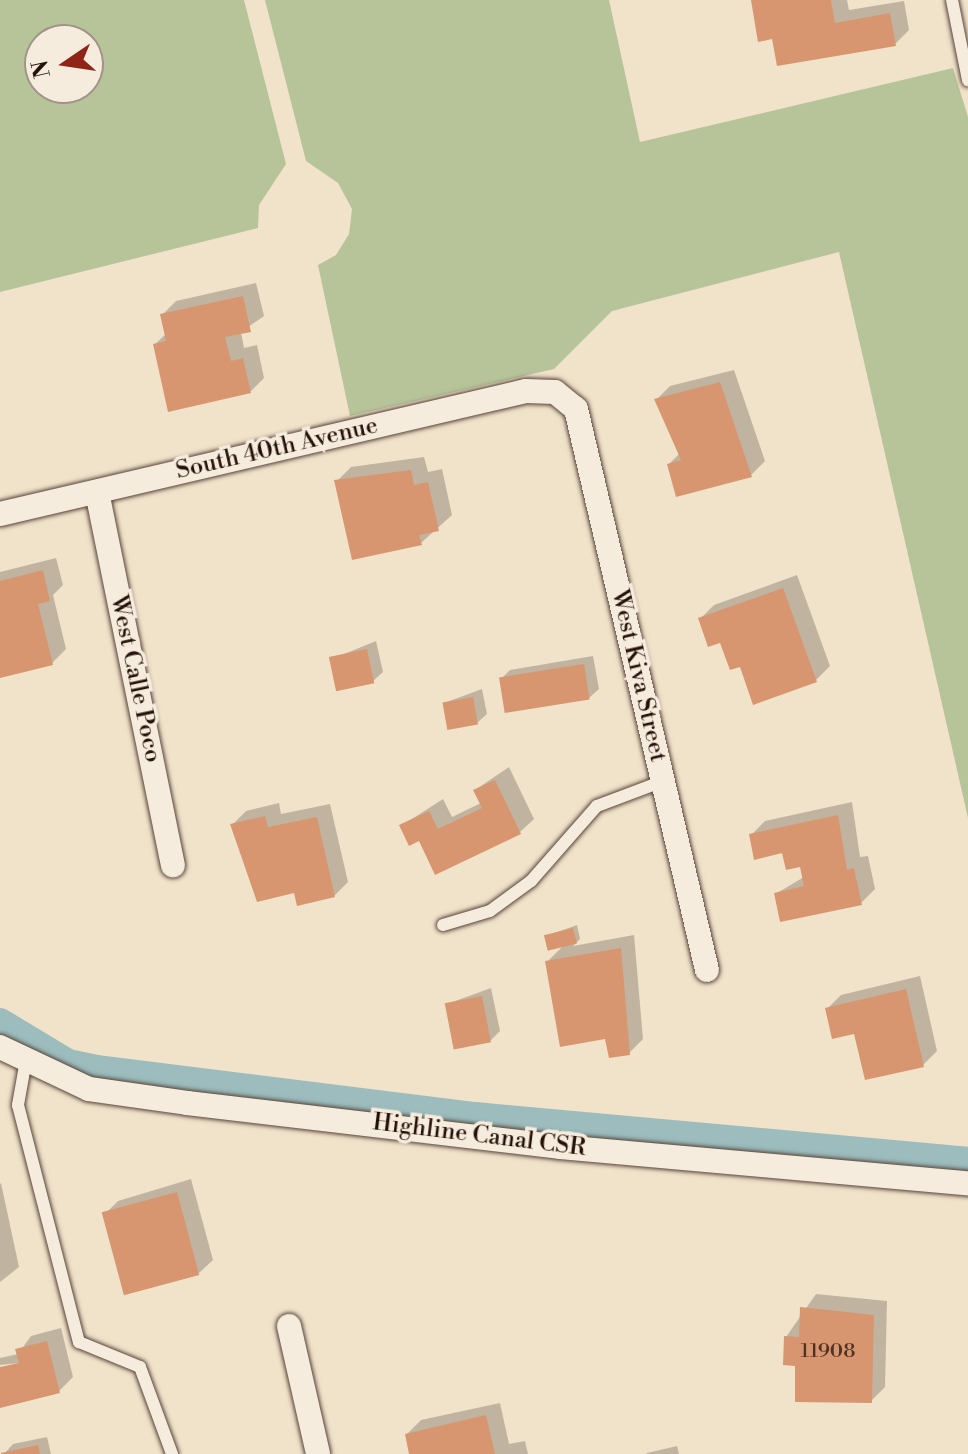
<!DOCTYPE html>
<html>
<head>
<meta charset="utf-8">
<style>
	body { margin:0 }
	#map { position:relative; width:968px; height:1454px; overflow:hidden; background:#f1e2ca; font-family:"Libre Bodoni",serif }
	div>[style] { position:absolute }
	.green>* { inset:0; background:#b7c49a }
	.shadow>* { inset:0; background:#0003 }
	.canal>* { height:28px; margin:-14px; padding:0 14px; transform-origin:14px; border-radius:14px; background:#9cbcbe }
	.building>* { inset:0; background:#d7966f; transform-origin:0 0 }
	.roads { filter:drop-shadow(0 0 2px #574539) drop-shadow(0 0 2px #574539) }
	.lane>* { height:12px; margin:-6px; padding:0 6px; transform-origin:6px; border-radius:6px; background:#f6ecdd }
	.street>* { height:24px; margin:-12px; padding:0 12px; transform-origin:12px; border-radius:12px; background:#f6ecdd }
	span { translate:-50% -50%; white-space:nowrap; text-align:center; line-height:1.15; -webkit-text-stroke:7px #f6ecdd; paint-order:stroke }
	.number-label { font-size:20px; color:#513222 }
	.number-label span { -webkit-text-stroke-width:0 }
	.street-label { font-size:24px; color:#241109 }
	.north { position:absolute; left:24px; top:24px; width:80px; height:80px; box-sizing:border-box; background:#f6ecdd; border:2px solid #a29488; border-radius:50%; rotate:257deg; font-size:22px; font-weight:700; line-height:32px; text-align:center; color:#241109 }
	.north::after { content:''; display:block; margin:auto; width:28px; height:36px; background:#8f2418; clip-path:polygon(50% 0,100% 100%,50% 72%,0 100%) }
</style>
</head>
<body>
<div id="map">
	<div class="green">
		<i style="clip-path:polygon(evenodd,0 0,244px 0,286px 164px,259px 205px,258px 228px,0 292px,0 0,88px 40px,88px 88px,40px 88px,40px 40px,88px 40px)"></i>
		<i style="clip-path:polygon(265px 0,609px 0,640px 142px,953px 68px,968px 117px,968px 818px,839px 252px,612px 311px,554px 369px,350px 416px,318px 265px,336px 255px,349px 234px,352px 209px,338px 183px,306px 161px)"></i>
	</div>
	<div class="shadow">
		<i style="clip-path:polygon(756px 0,847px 0,849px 10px,904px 1px,909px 30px,895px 44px,774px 37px)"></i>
		<i style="clip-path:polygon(256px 283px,264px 316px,241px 332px,244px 348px,257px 345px,264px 378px,250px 392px,155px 344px,166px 334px,162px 315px,176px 301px)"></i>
		<i style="clip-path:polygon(734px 370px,765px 461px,751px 475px,669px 464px,680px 453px,656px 400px,670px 386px)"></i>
		<i style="clip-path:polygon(424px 457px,428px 472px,442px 469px,452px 515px,421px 543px,337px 481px,351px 467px)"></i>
		<i style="clip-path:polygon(56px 558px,63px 585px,53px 595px,66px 649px,52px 663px,0 676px,0 572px)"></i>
		<i style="clip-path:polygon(797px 575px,830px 666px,816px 680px,722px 640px,700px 619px,714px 605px)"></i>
		<i style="clip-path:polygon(376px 641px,383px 672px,373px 681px,332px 659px)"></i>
		<i style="clip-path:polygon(593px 656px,599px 689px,589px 698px,501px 679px,510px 670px)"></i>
		<i style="clip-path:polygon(482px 689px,487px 714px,477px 723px,444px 703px)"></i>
		<i style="clip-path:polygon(509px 767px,534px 819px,520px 832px,420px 839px,401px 826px,443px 799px,452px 817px,481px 803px,475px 790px)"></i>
		<i style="clip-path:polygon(852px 802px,860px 857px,868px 856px,875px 889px,861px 903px,777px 893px,804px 877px,801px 865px,751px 835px,765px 821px)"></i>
		<i style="clip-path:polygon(279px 803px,281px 814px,330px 804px,348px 882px,334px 896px,296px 891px,232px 825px,246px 811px)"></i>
		<i style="clip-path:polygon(577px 925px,580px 939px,573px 946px,634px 935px,643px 1039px,629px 1053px,547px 962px,563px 946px,546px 936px)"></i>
		<i style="clip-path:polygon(920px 976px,937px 1051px,923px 1065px,827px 1009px,841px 995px)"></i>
		<i style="clip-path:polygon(491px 988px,500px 1031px,490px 1041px,447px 1004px)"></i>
		<i style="clip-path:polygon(191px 1179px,213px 1260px,199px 1273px,104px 1215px,118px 1201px)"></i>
		<i style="clip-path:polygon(1px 1183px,19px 1267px,0 1282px,0 1184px)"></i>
		<i style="clip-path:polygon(816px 1294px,887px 1301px,885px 1387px,871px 1401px,798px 1364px,786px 1337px)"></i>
		<i style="clip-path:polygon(61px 1328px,73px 1377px,59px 1391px,0 1406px,0 1369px,29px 1362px,0 1365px,0 1358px,18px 1354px,31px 1336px)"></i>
		<i style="clip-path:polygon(500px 1403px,509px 1444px,525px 1441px,528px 1454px,411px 1454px,407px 1434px,421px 1420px)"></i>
		<i style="clip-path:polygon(47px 1437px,51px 1454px,4px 1454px,13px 1444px)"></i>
		<i style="clip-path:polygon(677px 1446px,679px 1454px,646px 1454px,647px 1453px)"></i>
	</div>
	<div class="canal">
		<i style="left:0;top:1022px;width:79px;rotate:31.1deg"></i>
		<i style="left:68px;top:1063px;width:29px;rotate:12deg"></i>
		<i style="left:96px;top:1069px;width:382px;rotate:7.1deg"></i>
		<i style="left:475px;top:1116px;width:495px;rotate:5.2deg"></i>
	</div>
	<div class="building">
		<i style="clip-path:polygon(751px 0,831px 0,835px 23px,890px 13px,896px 46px,777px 66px,772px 39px,758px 42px)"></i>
		<i style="clip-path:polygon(243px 296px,251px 332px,225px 337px,231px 361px,243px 358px,251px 393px,168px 412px,153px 344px,166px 341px,160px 314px)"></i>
		<i style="clip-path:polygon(720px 382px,752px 477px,676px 497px,667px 464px,681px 460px,654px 399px)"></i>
		<i style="clip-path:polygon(411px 470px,414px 485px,428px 482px,439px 531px,419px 535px,422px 545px,352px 560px,334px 480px)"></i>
		<i style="clip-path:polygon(43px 570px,50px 601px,38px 604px,53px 665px,0 678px,0 581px)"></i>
		<i style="clip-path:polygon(783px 588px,817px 682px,753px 705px,740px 667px,730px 670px,720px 643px,708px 647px,698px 618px)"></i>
		<i style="left:367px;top:649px;width:35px;height:39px;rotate:78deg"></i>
		<i style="left:584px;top:664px;width:36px;height:86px;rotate:81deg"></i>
		<i style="left:473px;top:697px;width:28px;height:31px;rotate:80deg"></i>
		<i style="clip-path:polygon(495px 780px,521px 834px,435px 875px,419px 841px,409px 846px,399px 825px,429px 811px,438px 829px,482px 808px,473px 790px)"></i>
		<i style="clip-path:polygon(838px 815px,847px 870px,854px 868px,862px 905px,780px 922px,774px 893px,804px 886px,800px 867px,786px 870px,782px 853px,754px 860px,749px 834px)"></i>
		<i style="clip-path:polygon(265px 816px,268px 827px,317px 817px,335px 897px,297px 906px,294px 893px,257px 902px,230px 824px)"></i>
		<i style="left:573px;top:928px;width:16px;height:30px;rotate:76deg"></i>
		<i style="clip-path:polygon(621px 948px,630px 1055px,609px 1058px,605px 1039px,560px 1047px,545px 961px)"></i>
		<i style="clip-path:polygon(906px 989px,924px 1067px,865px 1080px,854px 1034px,832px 1039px,825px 1008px)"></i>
		<i style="left:482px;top:996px;width:47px;height:38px;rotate:79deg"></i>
		<i style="left:177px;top:1192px;width:86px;height:78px;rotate:75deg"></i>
		<i style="clip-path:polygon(800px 1307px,874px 1315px,872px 1403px,795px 1402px,795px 1366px,783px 1365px,784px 1336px,799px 1337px)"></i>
		<i style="clip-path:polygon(47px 1341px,60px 1393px,0 1408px,0 1367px,19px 1363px,15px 1349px)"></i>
		<i style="clip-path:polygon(486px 1415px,495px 1454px,409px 1454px,405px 1434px)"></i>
		<i style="clip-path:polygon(38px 1445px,40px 1454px,1px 1454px,1px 1453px)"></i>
	</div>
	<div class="roads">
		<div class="lane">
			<i style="left:952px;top:0;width:82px;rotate:78.7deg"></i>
			<i style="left:443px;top:925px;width:49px;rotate:-16.6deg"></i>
			<i style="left:490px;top:911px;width:51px;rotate:-36.2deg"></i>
			<i style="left:531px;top:881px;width:100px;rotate:-48.7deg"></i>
			<i style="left:597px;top:806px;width:71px;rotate:-20.7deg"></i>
			<i style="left:26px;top:1060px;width:46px;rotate:100.1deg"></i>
			<i style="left:18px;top:1105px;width:245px;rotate:75.6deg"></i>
			<i style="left:79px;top:1342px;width:66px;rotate:22.3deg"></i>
			<i style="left:140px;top:1367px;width:93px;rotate:69.8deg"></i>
		</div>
		<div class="street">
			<i style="left:97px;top:492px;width:381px;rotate:78.5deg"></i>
			<i style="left:0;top:514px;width:540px;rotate:-13.16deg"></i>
			<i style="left:526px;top:391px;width:29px;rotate:2deg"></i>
			<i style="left:555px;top:392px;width:27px;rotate:39deg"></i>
			<i style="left:576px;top:409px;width:576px;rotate:76.86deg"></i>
			<i style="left:0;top:1047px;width:98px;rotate:25.3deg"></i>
			<i style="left:89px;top:1089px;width:99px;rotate:8.1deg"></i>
			<i style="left:187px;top:1103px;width:377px;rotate:6.7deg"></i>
			<i style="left:561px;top:1147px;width:409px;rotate:5.1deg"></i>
			<i style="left:289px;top:1326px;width:131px;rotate:77.2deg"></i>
		</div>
	</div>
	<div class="number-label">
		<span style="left:828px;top:1351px">11908</span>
	</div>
	<div class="street-label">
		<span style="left:277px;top:449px;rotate:-13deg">South 40th Avenue</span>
		<span style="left:638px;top:676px;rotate:77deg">West Kiva Street</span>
		<span style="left:135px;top:679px;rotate:78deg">West Calle Poco</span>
		<span style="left:479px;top:1136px;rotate:7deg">Highline Canal CSR</span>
	</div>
	<div class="north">N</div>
</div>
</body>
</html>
